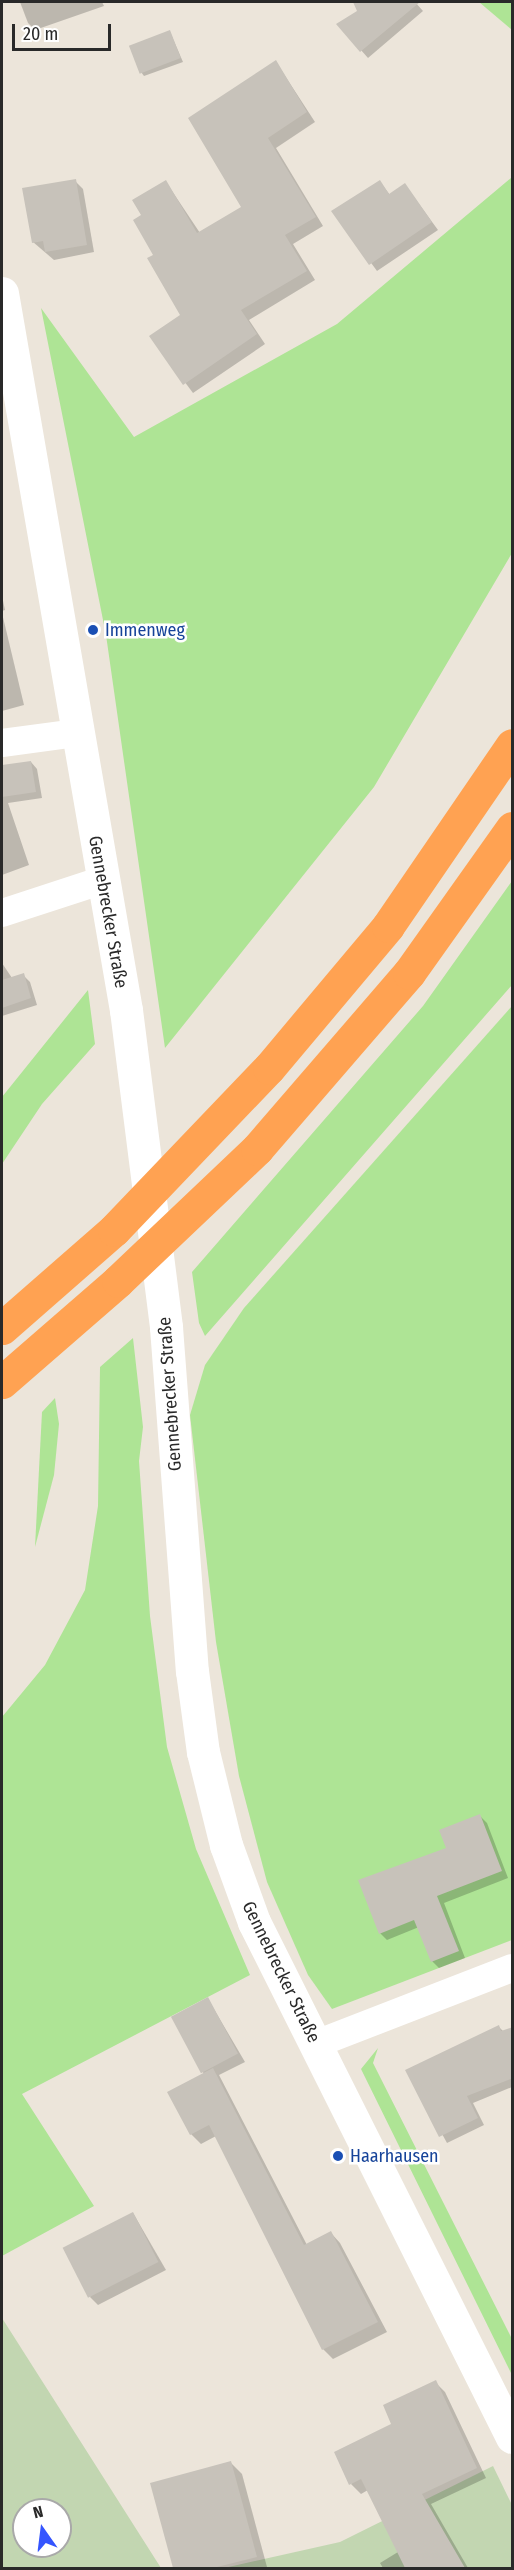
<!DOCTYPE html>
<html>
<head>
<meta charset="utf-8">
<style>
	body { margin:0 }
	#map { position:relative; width:514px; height:2570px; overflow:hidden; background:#ece5da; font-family:"Fira Sans Condensed",sans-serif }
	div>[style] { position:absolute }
	.green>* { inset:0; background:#aee495 }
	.cemetery>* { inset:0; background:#c2d6b1 }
	.shadow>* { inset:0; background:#0003 }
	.building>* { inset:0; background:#c7c2ba; transform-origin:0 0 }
	.street>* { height:28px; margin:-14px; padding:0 14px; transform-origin:14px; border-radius:14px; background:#fff }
	.secondary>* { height:33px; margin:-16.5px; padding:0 16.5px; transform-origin:16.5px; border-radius:16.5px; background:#fff }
	.highway>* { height:33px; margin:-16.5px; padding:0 16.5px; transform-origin:16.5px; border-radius:16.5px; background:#ffa252 }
	.dots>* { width:16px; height:16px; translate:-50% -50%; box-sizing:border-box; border:3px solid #fff; border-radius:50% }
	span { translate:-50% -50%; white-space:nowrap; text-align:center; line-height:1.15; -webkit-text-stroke:5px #fff; paint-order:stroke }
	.transit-label { font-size:18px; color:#164399 }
	.left { translate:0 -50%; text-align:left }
	.street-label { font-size:18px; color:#292929 }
	.frame { position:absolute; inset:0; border:3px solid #292929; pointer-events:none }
	.north { position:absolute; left:12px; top:2498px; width:60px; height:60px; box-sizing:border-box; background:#fff; border:2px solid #a9a9a9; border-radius:50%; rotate:346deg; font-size:16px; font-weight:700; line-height:24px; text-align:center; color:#292929 }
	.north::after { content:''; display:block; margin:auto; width:21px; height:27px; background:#3555fe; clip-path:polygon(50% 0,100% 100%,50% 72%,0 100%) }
	.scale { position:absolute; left:12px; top:24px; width:99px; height:27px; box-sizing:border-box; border:3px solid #292929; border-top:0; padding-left:8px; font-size:18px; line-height:21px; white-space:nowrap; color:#292929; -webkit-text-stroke:4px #fff; paint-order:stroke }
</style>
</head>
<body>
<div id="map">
	<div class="green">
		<i style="clip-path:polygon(479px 2px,512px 2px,512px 30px)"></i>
		<i style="clip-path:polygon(512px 173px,512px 553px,374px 787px,165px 1048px,106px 635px,41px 308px,134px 437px,337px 324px,511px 178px)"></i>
		<i style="clip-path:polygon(512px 881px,512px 985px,205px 1336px,199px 1323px,192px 1272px,423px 1006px)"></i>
		<i style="clip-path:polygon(88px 990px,95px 1044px,42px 1104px,2px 1164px,2px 1097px)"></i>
		<i style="clip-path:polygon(512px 1006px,512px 1940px,332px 2009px,308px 1975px,267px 1882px,239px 1776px,216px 1642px,190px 1415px,205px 1365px,244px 1308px)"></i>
		<i style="clip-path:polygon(133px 1338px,143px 1427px,139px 1461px,150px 1616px,167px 1747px,196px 1849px,250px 1975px,22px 2094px,94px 2206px,2px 2256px,2px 1717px,45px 1665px,85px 1590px,98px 1506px,100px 1367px)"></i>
		<i style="clip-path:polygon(55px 1398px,59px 1424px,54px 1475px,35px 1547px,42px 1412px)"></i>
		<i style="clip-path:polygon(378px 2048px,373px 2063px,512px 2339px,512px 2375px,361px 2069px)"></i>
	</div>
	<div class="cemetery">
		<i style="clip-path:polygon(evenodd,2px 2318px,161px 2568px,2px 2568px,2px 2318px,24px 2510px,60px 2510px,60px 2546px,24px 2546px,24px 2510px)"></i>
		<i style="clip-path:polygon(493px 2466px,512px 2505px,512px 2568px,224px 2568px,340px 2542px)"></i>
	</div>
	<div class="shadow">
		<i style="clip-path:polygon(20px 2px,102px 2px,104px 6px,35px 30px,28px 23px)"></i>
		<i style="clip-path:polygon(355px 2px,415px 2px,423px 11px,368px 58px,338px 24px,359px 11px)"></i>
		<i style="clip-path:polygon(170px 32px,183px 62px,144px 76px,141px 72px)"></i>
		<i style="clip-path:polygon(276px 62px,315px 122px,276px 148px,323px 226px,293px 244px,315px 280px,249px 320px,265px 344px,193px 393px,151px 337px,182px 315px,143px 216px,166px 182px,200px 233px,243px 208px)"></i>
		<i style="clip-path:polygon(75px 181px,83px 189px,94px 252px,54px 260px,33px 242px)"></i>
		<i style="clip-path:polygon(380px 182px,390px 195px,405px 185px,438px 230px,377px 271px,333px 211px)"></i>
		<i style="clip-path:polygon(2px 596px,5px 610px,2px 611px)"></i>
		<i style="clip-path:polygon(2px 613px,24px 705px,2px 711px)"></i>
		<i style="clip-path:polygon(31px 762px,37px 769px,42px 798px,8px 803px,29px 865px,2px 875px,2px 769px)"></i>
		<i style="clip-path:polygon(2px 963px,12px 978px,23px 975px,30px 982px,37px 1005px,2px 1016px)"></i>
		<i style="clip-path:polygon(480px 1816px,487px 1823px,508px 1878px,444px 1903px,465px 1958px,439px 1968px,432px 1961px,419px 1927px,387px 1940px,380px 1933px,448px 1849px)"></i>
		<i style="clip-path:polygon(208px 1999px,245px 2062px,219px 2075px,307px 2245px,331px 2233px,340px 2243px,387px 2332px,333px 2359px,323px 2349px,216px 2136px,201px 2144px,191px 2134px,204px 2074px,173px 2017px)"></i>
		<i style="clip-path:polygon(499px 2027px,504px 2032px,512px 2028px,512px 2087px,473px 2103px,484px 2125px,447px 2143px,407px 2070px)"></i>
		<i style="clip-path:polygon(133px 2213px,166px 2270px,98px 2305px,90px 2297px)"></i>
		<i style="clip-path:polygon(435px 2382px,445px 2392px,486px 2478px,431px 2504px,468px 2568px,383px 2568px,380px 2563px,398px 2552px,368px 2490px,361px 2494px,351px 2484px,393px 2425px)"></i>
		<i style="clip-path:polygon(231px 2463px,242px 2474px,267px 2567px,175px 2568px,152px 2484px)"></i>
	</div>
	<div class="building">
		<i style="clip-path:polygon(353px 2px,420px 2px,360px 52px,336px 24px,357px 11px)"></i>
		<i style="left:170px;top:30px;width:30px;height:44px;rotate:69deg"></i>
		<i style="clip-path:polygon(276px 60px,307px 112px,268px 138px,316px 217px,285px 235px,307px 271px,241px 310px,257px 334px,183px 385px,149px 336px,180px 315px,147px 258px,153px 255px,133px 220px,141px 215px,132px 200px,166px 180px,197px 233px,241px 207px,188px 118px)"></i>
		<i style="clip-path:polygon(76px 179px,87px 245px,45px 252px,43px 241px,32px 243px,22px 188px)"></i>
		<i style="clip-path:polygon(380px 180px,389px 194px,405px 183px,432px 222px,369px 265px,331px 211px)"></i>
		<i style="clip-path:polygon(31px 761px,36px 792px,2px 797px,2px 765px)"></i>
		<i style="clip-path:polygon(24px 973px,31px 998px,2px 1008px,2px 980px)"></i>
		<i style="clip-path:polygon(480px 1814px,502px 1871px,437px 1896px,459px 1951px,431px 1962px,414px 1920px,379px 1934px,358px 1880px,446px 1848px,439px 1830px)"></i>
		<i style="left:208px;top:1997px;width:64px;height:42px;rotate:62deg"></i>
		<i style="clip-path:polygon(499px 2025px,501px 2031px,513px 2027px,513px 2078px,467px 2096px,478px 2118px,439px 2137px,405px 2070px)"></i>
		<i style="clip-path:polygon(213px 2068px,304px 2245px,331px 2231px,378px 2322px,322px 2350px,209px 2125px,190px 2135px,167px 2092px)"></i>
		<i style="left:133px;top:2212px;width:56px;height:79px;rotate:63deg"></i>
		<i style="clip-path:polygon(436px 2380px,477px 2468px,422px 2494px,465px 2568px,405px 2568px,361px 2479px,349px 2485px,334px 2452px,391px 2424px,383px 2405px)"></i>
		<i style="clip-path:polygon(231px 2461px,257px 2557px,213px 2568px,173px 2568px,150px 2483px)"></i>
	</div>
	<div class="street">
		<i style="left:2px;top:743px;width:76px;rotate:-7.6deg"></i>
		<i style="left:2px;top:913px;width:106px;rotate:-18.1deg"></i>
		<i style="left:316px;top:2044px;width:210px;rotate:-21.2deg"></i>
	</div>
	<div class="secondary">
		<i style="left:2px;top:293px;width:728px;rotate:80.19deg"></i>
		<i style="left:126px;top:1010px;width:320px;rotate:82.8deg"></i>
		<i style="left:166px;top:1327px;width:345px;rotate:85.7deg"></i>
		<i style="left:192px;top:1671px;width:82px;rotate:82.3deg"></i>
		<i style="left:203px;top:1752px;width:96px;rotate:76.1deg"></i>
		<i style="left:226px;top:1845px;width:82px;rotate:70deg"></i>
		<i style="left:254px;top:1922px;width:576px;rotate:63.39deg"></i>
	</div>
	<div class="highway">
		<i style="left:2px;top:1328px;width:149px;rotate:-41.2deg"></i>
		<i style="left:114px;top:1230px;width:224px;rotate:-46.3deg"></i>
		<i style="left:269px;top:1068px;width:185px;rotate:-50deg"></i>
		<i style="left:388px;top:926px;width:219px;rotate:-55.6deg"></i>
		<i style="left:2px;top:1382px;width:154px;rotate:-41deg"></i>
		<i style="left:118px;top:1281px;width:192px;rotate:-43.5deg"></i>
		<i style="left:257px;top:1149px;width:233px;rotate:-49.2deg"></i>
		<i style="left:409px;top:973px;width:178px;rotate:-54.6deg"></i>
	</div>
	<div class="dots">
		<i style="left:93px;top:630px;background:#1a4fb4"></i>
		<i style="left:338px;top:2156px;background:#1a4fb4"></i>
	</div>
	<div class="transit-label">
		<span class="left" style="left:105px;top:630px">Immenweg</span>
		<span class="left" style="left:350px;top:2156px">Haarhausen</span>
	</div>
	<div class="street-label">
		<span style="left:108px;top:912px;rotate:80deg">Gennebrecker Straße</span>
		<span style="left:170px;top:1394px;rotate:-94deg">Gennebrecker Straße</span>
		<span style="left:281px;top:1972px;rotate:64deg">Gennebrecker Straße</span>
	</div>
	<div class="frame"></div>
	<div class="north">N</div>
	<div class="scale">20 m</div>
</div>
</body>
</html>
